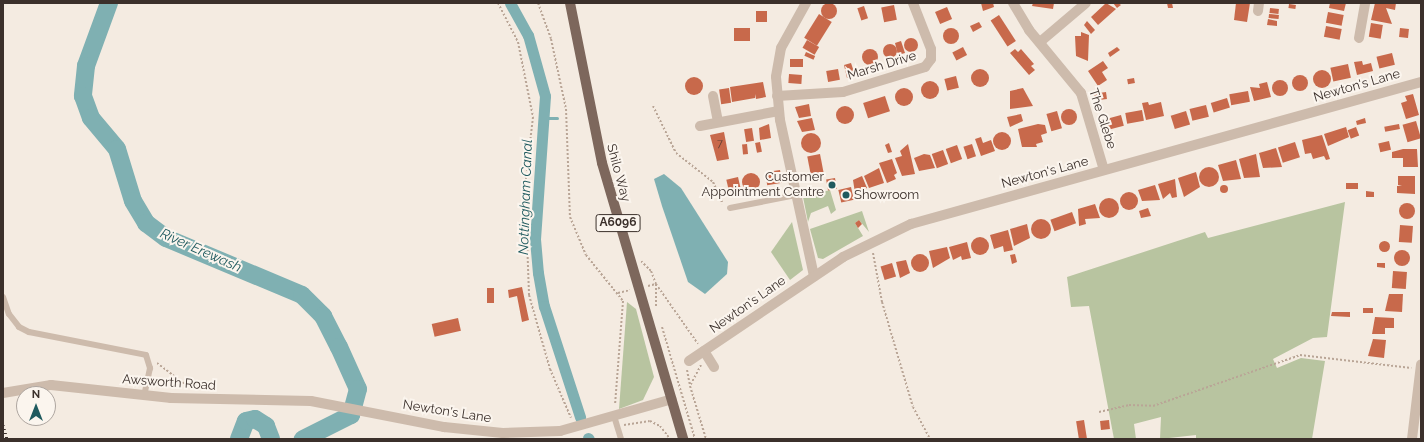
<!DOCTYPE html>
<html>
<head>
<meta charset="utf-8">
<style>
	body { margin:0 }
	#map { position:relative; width:1424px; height:442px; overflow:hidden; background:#f4ebe1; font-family:Raleway,sans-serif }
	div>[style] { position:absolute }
	.green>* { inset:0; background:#b8c4a0 }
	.water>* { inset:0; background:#7fb0b2 }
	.stream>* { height:3px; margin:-1.5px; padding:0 1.5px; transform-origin:1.5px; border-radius:1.5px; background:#7fb0b2 }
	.canal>* { height:11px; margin:-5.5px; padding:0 5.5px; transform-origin:5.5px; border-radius:5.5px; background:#7fb0b2 }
	.river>* { height:18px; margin:-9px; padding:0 9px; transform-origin:9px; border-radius:9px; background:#7fb0b2 }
	.building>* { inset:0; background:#c8694b; transform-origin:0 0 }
	.round { border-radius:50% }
	.path>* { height:2px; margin-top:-1px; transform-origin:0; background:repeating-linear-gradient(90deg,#b9a596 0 2px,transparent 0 4px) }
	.service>* { height:6px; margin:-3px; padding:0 3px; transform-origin:3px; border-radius:3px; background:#cdbbac }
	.minor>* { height:10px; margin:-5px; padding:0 5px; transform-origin:5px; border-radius:5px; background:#cdbbac }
	.tertiary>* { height:10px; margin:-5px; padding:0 5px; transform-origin:5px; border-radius:5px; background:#cdbbac }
	.primary>* { height:10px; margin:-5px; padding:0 5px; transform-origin:5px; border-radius:5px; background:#7d675c }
	.rail>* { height:3px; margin-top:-1.5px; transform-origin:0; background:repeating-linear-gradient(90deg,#3b302b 0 1px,transparent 0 4px) }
	.dots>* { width:11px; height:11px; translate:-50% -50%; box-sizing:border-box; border:2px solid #fbf5ee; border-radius:50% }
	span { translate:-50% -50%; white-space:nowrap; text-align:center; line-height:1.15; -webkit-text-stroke:4px #fbf5ee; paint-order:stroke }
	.number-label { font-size:11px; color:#5e3e33 }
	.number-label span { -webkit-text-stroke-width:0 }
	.shield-label span { padding:1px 3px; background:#fbf5ee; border:1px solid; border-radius:3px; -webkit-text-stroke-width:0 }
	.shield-label { font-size:12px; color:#3b302b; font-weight:700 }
	.street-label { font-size:13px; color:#3b302b }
	.poi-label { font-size:13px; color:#3b302b }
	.right { translate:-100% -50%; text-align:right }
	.left { translate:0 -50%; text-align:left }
	.water-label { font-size:14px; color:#1f5a5e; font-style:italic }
	.frame { position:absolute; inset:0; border:4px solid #3b302b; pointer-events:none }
	.north { position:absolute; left:16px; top:386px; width:40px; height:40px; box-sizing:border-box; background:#fbf5ee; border:1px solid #aea6a0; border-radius:50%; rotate:0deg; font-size:11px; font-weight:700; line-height:16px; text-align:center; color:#3b302b }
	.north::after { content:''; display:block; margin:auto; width:14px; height:18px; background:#1f5a5e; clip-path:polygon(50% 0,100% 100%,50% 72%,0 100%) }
</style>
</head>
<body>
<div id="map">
	<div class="green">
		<i style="clip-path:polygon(830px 190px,836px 210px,831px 214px,828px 206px,811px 213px,808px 222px,803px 197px)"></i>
		<i style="clip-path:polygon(1345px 202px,1327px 337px,1313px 338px,1273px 359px,1277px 368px,1301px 358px,1325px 361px,1312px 439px,1196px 439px,1196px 435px,1160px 439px,1161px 417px,1134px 424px,1136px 439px,1114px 439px,1089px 306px,1071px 307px,1067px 277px,1205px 232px,1208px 238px)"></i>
		<i style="clip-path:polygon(862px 211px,869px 232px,859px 220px,855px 223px,863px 236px,823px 259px,818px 258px,810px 229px)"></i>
		<i style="clip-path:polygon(792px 222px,803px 270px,790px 280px,771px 252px)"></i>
		<i style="clip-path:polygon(627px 302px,636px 309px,654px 377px,643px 400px,619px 409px)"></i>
	</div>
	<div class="water">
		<i style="clip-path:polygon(664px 174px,681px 188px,728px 262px,727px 274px,705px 294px,688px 282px,662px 206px,654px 179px)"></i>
	</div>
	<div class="stream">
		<i style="left:544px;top:118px;width:13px"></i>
	</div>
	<div class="canal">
		<i style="left:510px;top:3px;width:37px;rotate:61deg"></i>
		<i style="left:528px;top:35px;width:63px;rotate:74.4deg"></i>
		<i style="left:545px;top:96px;width:143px;rotate:94deg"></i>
		<i style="left:535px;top:239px;width:34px;rotate:85deg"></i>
		<i style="left:538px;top:273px;width:34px;rotate:80deg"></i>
		<i style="left:544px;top:306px;width:117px;rotate:72deg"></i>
		<i style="left:588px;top:438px;width:1px;rotate:45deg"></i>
	</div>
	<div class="river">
		<i style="left:109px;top:3px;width:67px;rotate:110.1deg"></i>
		<i style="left:86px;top:66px;width:30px;rotate:96deg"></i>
		<i style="left:83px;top:96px;width:23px;rotate:70deg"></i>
		<i style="left:91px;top:118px;width:40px;rotate:50deg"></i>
		<i style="left:117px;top:149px;width:54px;rotate:72.9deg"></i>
		<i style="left:133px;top:201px;width:26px;rotate:59deg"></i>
		<i style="left:146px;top:223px;width:25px;rotate:37deg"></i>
		<i style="left:166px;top:238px;width:147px;rotate:22.7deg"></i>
		<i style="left:302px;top:295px;width:30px;rotate:45deg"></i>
		<i style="left:323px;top:316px;width:35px;rotate:63deg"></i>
		<i style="left:339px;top:347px;width:46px;rotate:65.7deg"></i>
		<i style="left:358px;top:389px;width:27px;rotate:105deg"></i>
		<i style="left:351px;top:415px;width:54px;rotate:153.4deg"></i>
		<i style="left:239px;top:439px;width:19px;rotate:-69deg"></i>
		<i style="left:246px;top:421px;width:9px;rotate:-13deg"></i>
		<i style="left:255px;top:419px;width:13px;rotate:32deg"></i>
		<i style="left:266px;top:426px;width:14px;rotate:69deg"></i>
	</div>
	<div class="building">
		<i style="clip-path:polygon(981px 3px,993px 3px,994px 7px,983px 11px)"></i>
		<i style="clip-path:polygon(1033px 3px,1054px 3px,1053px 9px,1032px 6px)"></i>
		<i style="clip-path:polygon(1106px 3px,1116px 9px,1098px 25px,1091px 17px)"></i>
		<i style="clip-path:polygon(1113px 3px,1118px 3px,1121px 5px,1117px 8px)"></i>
		<i style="clip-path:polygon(1167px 3px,1172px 3px,1173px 8px,1168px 8px)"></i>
		<i style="clip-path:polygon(1236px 3px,1250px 3px,1247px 22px,1234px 20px)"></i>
		<i style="clip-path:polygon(1330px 3px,1346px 3px,1344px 11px,1329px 8px)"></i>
		<i style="clip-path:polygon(1375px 3px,1396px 3px,1395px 10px,1386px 8px,1392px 24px,1371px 20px)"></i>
		<i class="round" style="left:821px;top:3px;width:16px;height:16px"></i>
		<i style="left:1289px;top:4px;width:7px;height:4px;rotate:8deg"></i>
		<i style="left:894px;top:5px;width:15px;height:13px;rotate:79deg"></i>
		<i style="left:864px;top:6px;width:13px;height:7px;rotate:72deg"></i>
		<i style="left:947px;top:7px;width:13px;height:13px;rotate:67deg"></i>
		<i style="left:1270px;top:8px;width:9px;height:5px;rotate:6deg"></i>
		<i style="left:767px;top:11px;width:11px;height:11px;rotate:90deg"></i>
		<i style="left:1328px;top:12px;width:16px;height:11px;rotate:11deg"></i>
		<i style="left:819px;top:14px;width:15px;height:28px;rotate:32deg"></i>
		<i style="left:1269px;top:14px;width:10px;height:4px;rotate:6deg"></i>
		<i style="left:999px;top:15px;width:31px;height:10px;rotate:57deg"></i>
		<i style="clip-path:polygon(1268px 19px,1277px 21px,1277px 26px,1267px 25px)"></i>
		<i style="clip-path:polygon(1087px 21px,1095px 30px,1091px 34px,1084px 25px)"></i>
		<i style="clip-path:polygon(979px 22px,982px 27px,973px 32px,970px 26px)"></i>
		<i style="left:1371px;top:23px;width:12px;height:14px;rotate:9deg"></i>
		<i style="left:1326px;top:26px;width:16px;height:11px;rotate:11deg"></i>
		<i class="round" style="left:943px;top:28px;width:16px;height:16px"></i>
		<i style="left:734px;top:28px;width:16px;height:13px"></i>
		<i style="left:1400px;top:28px;width:9px;height:9px;rotate:6deg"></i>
		<i style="clip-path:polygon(1081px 32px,1089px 35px,1088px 61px,1076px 56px,1075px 36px,1081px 36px)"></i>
		<i class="round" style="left:904px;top:38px;width:14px;height:14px"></i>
		<i style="left:807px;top:40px;width:14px;height:9px;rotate:30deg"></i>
		<i style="clip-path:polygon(901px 41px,905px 53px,898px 55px,895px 43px)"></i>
		<i class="round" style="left:883px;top:44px;width:14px;height:14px"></i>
		<i style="left:963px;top:47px;width:9px;height:12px;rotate:63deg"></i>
		<i style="clip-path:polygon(1117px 47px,1120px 50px,1110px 57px,1108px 53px)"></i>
		<i style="clip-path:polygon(1015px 49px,1018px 52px,1021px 49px,1034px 64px,1031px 66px,1035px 70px,1029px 75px,1010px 53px)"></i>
		<i class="round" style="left:862px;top:49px;width:16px;height:16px"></i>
		<i style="left:806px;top:52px;width:10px;height:4px;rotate:24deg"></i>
		<i style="left:1392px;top:53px;width:12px;height:16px;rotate:76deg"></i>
		<i style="left:790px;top:59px;width:13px;height:8px"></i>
		<i style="clip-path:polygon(1103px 61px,1108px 68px,1102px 72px,1107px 80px,1098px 86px,1088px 71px)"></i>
		<i style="clip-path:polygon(1362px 61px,1363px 65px,1371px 63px,1373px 71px,1357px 75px,1354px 62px)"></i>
		<i style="clip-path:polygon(851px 63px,855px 75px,847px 78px,844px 65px)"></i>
		<i style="left:1348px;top:64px;width:14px;height:18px;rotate:78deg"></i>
		<i style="left:838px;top:69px;width:11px;height:12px;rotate:80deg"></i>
		<i class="round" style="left:971px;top:69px;width:18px;height:18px"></i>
		<i class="round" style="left:1313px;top:70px;width:18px;height:18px"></i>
		<i style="left:789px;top:74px;width:13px;height:9px;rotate:4deg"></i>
		<i class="round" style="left:1292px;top:75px;width:16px;height:16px"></i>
		<i style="left:956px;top:76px;width:12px;height:12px;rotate:76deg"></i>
		<i class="round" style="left:685px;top:77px;width:18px;height:18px"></i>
		<i style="left:1134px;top:78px;width:5px;height:7px;rotate:79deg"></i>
		<i class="round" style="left:1272px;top:80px;width:16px;height:16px"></i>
		<i class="round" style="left:921px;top:81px;width:18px;height:18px"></i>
		<i style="clip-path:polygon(763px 82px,766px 97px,756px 99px,755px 94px,755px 98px,732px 102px,730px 87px)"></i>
		<i style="clip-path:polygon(1267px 82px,1271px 97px,1254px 101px,1250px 87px,1260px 88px,1259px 84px)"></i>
		<i style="left:729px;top:88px;width:15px;height:10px;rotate:82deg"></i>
		<i style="clip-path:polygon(1023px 88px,1033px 106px,1010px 109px,1010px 91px)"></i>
		<i class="round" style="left:895px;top:88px;width:18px;height:18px"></i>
		<i style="left:1248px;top:91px;width:11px;height:19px;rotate:80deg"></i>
		<i style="left:1106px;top:92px;width:7px;height:12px;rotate:82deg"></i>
		<i style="clip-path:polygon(1413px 94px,1419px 115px,1406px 119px,1401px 103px,1407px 101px,1405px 96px)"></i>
		<i style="left:885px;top:96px;width:16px;height:23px;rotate:72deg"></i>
		<i style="left:1227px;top:98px;width:10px;height:17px;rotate:73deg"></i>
		<i style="clip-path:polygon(1148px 102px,1149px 105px,1161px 102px,1164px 116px,1146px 120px,1142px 103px)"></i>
		<i style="clip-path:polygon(809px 104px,811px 116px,799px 118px,795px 107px)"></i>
		<i style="left:1206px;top:105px;width:12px;height:17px;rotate:76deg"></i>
		<i class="round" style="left:836px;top:106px;width:18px;height:18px"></i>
		<i class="round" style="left:1061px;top:109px;width:16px;height:16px"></i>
		<i style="left:1142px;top:110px;width:11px;height:17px;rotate:80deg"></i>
		<i style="left:1057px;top:111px;width:18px;height:11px;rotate:74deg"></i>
		<i style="left:1186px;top:111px;width:14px;height:16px;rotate:73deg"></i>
		<i style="clip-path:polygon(1021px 114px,1023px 121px,1010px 127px,1007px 117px)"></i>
		<i style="left:1121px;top:115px;width:11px;height:22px;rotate:75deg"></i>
		<i style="clip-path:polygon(812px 118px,815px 130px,802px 132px,797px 121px)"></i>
		<i style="clip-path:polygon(1365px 118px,1366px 123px,1357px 125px,1356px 121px)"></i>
		<i style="left:1416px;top:121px;width:18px;height:14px;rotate:74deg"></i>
		<i style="clip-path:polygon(769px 124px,771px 138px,760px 140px,759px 128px)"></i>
		<i style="clip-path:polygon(1038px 124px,1045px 125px,1047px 133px,1041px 135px,1043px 142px,1036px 144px,1037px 147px,1022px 147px,1018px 129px)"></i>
		<i style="left:1399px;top:124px;width:5px;height:15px;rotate:79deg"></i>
		<i style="clip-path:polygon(1346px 127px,1349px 137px,1328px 146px,1324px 134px)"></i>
		<i style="left:1356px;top:127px;width:9px;height:9px;rotate:69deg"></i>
		<i style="left:752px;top:128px;width:13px;height:8px;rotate:81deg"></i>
		<i style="clip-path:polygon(724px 132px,729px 159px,717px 161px,710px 135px)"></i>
		<i class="round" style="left:993px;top:132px;width:18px;height:18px"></i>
		<i class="round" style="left:801px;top:133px;width:20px;height:20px"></i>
		<i style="clip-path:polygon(1322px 135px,1330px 159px,1326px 160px,1324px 156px,1313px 159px,1311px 153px,1305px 154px,1302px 140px)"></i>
		<i style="clip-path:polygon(981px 137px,983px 143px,991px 140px,995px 151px,981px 156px,975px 139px)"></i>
		<i style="left:1389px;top:141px;width:9px;height:11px;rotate:77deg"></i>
		<i style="left:760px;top:142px;width:10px;height:5px;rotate:79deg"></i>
		<i style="left:1295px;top:142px;width:16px;height:18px;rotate:72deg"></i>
		<i style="clip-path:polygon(889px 143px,892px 152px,888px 153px,885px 145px)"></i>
		<i style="left:747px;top:144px;width:10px;height:5px;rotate:84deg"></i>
		<i style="clip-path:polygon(908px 144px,915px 174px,902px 176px,895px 158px,902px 156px,900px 151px)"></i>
		<i style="left:972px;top:144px;width:13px;height:9px;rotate:72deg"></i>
		<i style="left:957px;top:145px;width:15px;height:12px;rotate:70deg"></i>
		<i style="clip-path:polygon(1276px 148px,1282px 167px,1263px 168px,1259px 153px)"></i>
		<i style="clip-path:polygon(1403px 149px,1417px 149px,1418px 167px,1403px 167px,1403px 158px,1392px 158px,1392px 152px)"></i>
		<i style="left:943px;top:150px;width:15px;height:12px;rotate:70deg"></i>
		<i style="left:820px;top:154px;width:20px;height:13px;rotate:79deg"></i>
		<i style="clip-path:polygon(924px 154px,930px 155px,935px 168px,919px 171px,914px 158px)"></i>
		<i style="clip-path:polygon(1256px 154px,1260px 177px,1244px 178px,1239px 159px)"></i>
		<i style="clip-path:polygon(892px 159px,897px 173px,894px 175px,896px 179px,887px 183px,879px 163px)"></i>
		<i style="clip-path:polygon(1236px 160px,1241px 179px,1223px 181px,1218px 165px)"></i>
		<i class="round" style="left:1199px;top:167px;width:20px;height:20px"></i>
		<i style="clip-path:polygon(879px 168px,884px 183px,869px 188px,864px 176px)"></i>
		<i style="left:780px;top:170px;width:13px;height:15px;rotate:81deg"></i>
		<i style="clip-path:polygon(1196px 172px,1200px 187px,1184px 197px,1178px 178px)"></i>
		<i class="round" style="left:742px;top:173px;width:18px;height:18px"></i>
		<i style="clip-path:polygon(862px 176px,867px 188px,855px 193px,853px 180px)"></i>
		<i style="clip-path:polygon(1398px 176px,1415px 176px,1415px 194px,1397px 193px,1397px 186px,1402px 186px,1398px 185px)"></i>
		<i style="left:738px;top:177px;width:13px;height:12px;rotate:77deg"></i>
		<i style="left:835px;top:178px;width:11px;height:9px;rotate:80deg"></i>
		<i style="clip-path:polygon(1175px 179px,1177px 197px,1172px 198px,1170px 193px,1163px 199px,1158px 184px)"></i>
		<i style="left:1346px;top:183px;width:12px;height:6px"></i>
		<i class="round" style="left:1220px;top:185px;width:8px;height:8px"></i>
		<i style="clip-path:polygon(1155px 185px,1160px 200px,1142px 201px,1138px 190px)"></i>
		<i style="left:851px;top:187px;width:13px;height:13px;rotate:77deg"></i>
		<i style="clip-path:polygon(1366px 191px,1374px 192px,1374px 197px,1366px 197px)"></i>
		<i class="round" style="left:1120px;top:192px;width:18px;height:18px"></i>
		<i class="round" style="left:1099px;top:198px;width:20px;height:20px"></i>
		<i class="round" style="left:1399px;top:203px;width:16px;height:16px"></i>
		<i style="clip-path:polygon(1095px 204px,1100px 218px,1085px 219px,1086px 224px,1079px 226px,1078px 209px)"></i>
		<i style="clip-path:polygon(1148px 208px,1151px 216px,1141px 218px,1139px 211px)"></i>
		<i style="left:1072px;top:212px;width:12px;height:23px;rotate:70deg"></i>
		<i class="round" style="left:1031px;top:219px;width:20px;height:20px"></i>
		<i style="clip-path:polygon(859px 220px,862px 224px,858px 228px,855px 223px)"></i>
		<i style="clip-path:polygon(1027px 224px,1030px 238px,1014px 246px,1010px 229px)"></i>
		<i style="left:1400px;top:225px;width:13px;height:17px;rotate:4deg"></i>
		<i style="clip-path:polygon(1008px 230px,1013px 250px,1004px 252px,1003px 246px,994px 249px,990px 235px)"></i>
		<i class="round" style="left:971px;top:237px;width:18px;height:18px"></i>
		<i class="round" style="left:1378.5px;top:240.5px;width:11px;height:11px"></i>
		<i style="clip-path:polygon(967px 242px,971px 258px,962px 260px,961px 256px,953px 260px,949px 247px)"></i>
		<i style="clip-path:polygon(947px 247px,950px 258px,933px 268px,929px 251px)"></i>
		<i class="round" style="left:1394px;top:250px;width:16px;height:16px"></i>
		<i class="round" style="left:911px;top:254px;width:18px;height:18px"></i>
		<i style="clip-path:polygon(1015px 254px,1017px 262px,1012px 264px,1010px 255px)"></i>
		<i style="clip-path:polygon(906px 260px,910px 273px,900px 278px,896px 262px)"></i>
		<i style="left:892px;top:263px;width:14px;height:12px;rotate:73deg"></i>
		<i style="clip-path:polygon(1377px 263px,1385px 263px,1385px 268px,1377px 267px)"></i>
		<i style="left:1393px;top:271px;width:14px;height:17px;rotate:4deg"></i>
		<i style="clip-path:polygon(522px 287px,529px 320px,522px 322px,517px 296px,509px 298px,508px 290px)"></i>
		<i style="left:487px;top:288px;width:7px;height:15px"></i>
		<i style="clip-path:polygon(1389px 294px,1403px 294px,1402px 312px,1385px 311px)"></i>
		<i style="left:1363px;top:308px;width:10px;height:5px"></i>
		<i style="clip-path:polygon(1332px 312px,1350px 312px,1350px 317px,1331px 316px)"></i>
		<i style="clip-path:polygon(1375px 317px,1394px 318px,1394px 328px,1385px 328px,1385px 334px,1372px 334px)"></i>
		<i style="left:458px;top:318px;width:13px;height:27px;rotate:77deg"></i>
		<i style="clip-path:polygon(1373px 339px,1386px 340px,1384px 358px,1368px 356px)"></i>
		<i style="left:1084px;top:420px;width:19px;height:8px;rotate:81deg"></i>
		<i style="left:1109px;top:420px;width:9px;height:9px;rotate:84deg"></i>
	</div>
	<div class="path">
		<i style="left:498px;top:3px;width:44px;rotate:62.9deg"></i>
		<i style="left:518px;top:42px;width:76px;rotate:78.7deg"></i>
		<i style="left:533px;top:117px;width:68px;rotate:96.7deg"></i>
		<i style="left:525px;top:185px;width:110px;rotate:87.9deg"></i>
		<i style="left:529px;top:295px;width:77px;rotate:74.2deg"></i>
		<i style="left:550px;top:369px;width:53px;rotate:66.8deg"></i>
		<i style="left:538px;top:3px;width:38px;rotate:70deg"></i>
		<i style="left:551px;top:39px;width:72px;rotate:77.9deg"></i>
		<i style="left:566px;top:109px;width:108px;rotate:87.9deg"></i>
		<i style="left:570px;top:217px;width:41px;rotate:67.2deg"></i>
		<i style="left:586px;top:255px;width:59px;rotate:51.2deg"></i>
		<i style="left:623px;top:301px;width:104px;rotate:94.4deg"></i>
		<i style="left:653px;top:106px;width:52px;rotate:63.9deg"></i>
		<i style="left:676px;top:153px;width:47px;rotate:38.1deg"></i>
		<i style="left:713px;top:182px;width:24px;rotate:66deg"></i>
		<i style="left:873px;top:253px;width:50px;rotate:79.6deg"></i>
		<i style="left:882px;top:302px;width:109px;rotate:73.6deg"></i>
		<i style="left:913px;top:407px;width:36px;rotate:62deg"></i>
		<i style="left:641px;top:261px;width:14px;rotate:45deg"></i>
		<i style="left:651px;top:271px;width:14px;rotate:69deg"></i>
		<i style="left:656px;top:284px;width:23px;rotate:90deg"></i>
		<i style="left:648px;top:286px;width:8px;rotate:-14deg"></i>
		<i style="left:656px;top:284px;width:73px;rotate:55deg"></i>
		<i style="left:618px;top:293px;width:12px;rotate:-14deg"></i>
		<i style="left:662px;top:327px;width:117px;rotate:73.6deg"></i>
		<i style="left:157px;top:363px;width:41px;rotate:37.1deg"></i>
		<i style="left:701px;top:365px;width:24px;rotate:118deg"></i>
		<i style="left:690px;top:386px;width:55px;rotate:73.2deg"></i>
		<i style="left:687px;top:370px;width:15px;rotate:79deg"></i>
		<i style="left:1099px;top:412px;width:31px;rotate:-13deg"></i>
		<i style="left:1129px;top:405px;width:24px;rotate:2deg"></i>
		<i style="left:1153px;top:406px;width:156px;rotate:-19.1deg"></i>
		<i style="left:1300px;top:355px;width:112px;rotate:6.7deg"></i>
		<i style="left:624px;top:425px;width:26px;rotate:-9deg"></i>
		<i style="left:650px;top:421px;width:11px;rotate:27deg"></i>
		<i style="left:660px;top:426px;width:16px;rotate:52deg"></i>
	</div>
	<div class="service">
		<i style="left:730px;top:208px;width:67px;rotate:-11.1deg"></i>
		<i style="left:3px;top:297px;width:18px;rotate:71deg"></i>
		<i style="left:9px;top:314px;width:16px;rotate:52deg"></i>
		<i style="left:19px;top:327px;width:11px;rotate:27deg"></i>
		<i style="left:29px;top:332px;width:119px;rotate:11.1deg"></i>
		<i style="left:146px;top:355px;width:14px;rotate:73deg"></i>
		<i style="left:150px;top:368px;width:29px;rotate:102deg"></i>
		<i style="left:614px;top:416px;width:24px;rotate:73deg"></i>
	</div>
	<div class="minor">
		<i style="left:806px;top:3px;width:51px;rotate:119.1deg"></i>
		<i style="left:781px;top:48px;width:29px;rotate:100deg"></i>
		<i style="left:776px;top:77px;width:43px;rotate:84.7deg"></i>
		<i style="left:780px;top:120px;width:160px;rotate:77.7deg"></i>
		<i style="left:1013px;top:3px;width:31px;rotate:59deg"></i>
		<i style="left:1029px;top:30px;width:82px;rotate:50.5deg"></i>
		<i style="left:1081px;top:93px;width:80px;rotate:73.4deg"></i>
		<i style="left:1258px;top:11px;width:8px;rotate:-83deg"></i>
		<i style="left:1359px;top:38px;width:36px;rotate:-80deg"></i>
		<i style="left:1040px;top:42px;width:60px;rotate:-40.3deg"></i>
		<i style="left:713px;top:96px;width:26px;rotate:79deg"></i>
		<i style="left:777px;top:96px;width:66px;rotate:-3.5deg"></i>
		<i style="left:843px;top:92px;width:86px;rotate:-17deg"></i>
		<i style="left:925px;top:67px;width:10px;rotate:-53deg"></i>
		<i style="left:931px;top:59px;width:10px;rotate:-90deg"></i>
		<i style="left:931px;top:49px;width:49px;rotate:-111.4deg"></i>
		<i style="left:700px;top:126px;width:80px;rotate:-10.8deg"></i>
		<i style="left:704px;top:351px;width:19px;rotate:58deg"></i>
		<i style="left:689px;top:361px;width:186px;rotate:-34deg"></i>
		<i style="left:843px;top:257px;width:76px;rotate:-25.9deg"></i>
		<i style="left:911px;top:224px;width:529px;rotate:-15.56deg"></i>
	</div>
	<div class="tertiary">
		<i style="left:3px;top:393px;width:49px;rotate:-9.5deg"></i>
		<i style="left:51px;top:385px;width:121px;rotate:6.2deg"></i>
		<i style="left:171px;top:398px;width:140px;rotate:1.2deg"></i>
		<i style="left:311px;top:401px;width:136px;rotate:11.1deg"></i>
		<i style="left:444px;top:427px;width:59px;rotate:5.8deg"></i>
		<i style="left:503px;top:433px;width:57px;rotate:-2deg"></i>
		<i style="left:560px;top:431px;width:116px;rotate:-15.9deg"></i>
		<i style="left:1412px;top:439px;width:75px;rotate:-83.1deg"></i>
	</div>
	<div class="primary">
		<i style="left:570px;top:3px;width:163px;rotate:78.7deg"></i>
		<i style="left:602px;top:163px;width:288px;rotate:73.6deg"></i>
	</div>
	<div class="rail">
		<i style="left:3px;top:425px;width:15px;rotate:74deg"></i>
	</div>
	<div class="dots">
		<i style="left:832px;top:185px;background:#1f5a5e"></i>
		<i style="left:846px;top:195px;background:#1f5a5e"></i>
	</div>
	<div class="number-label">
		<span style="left:720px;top:144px">7</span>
	</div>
	<div class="shield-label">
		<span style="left:618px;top:223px">A6096</span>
	</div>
	<div class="street-label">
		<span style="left:882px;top:66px;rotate:-17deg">Marsh Drive</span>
		<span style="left:1357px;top:86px;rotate:-16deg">Newton's Lane</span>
		<span style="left:1102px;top:119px;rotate:72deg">The Glebe</span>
		<span style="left:618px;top:173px;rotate:75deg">Shilo Way</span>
		<span style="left:1045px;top:173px;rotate:-15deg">Newton's Lane</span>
		<span style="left:748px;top:305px;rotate:-35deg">Newton's Lane</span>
		<span style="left:169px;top:383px;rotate:4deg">Awsworth Road</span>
		<span style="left:447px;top:412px;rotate:9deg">Newton's Lane</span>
	</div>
	<div class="poi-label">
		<span class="right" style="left:824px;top:185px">Customer<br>Appointment Centre</span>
		<span class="left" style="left:854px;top:195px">Showroom</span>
	</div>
	<div class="water-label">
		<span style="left:525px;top:197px;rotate:-88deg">Nottingham Canal</span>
		<span style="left:201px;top:250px;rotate:24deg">River Erewash</span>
	</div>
	<div class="frame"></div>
	<div class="north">N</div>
</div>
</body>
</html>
